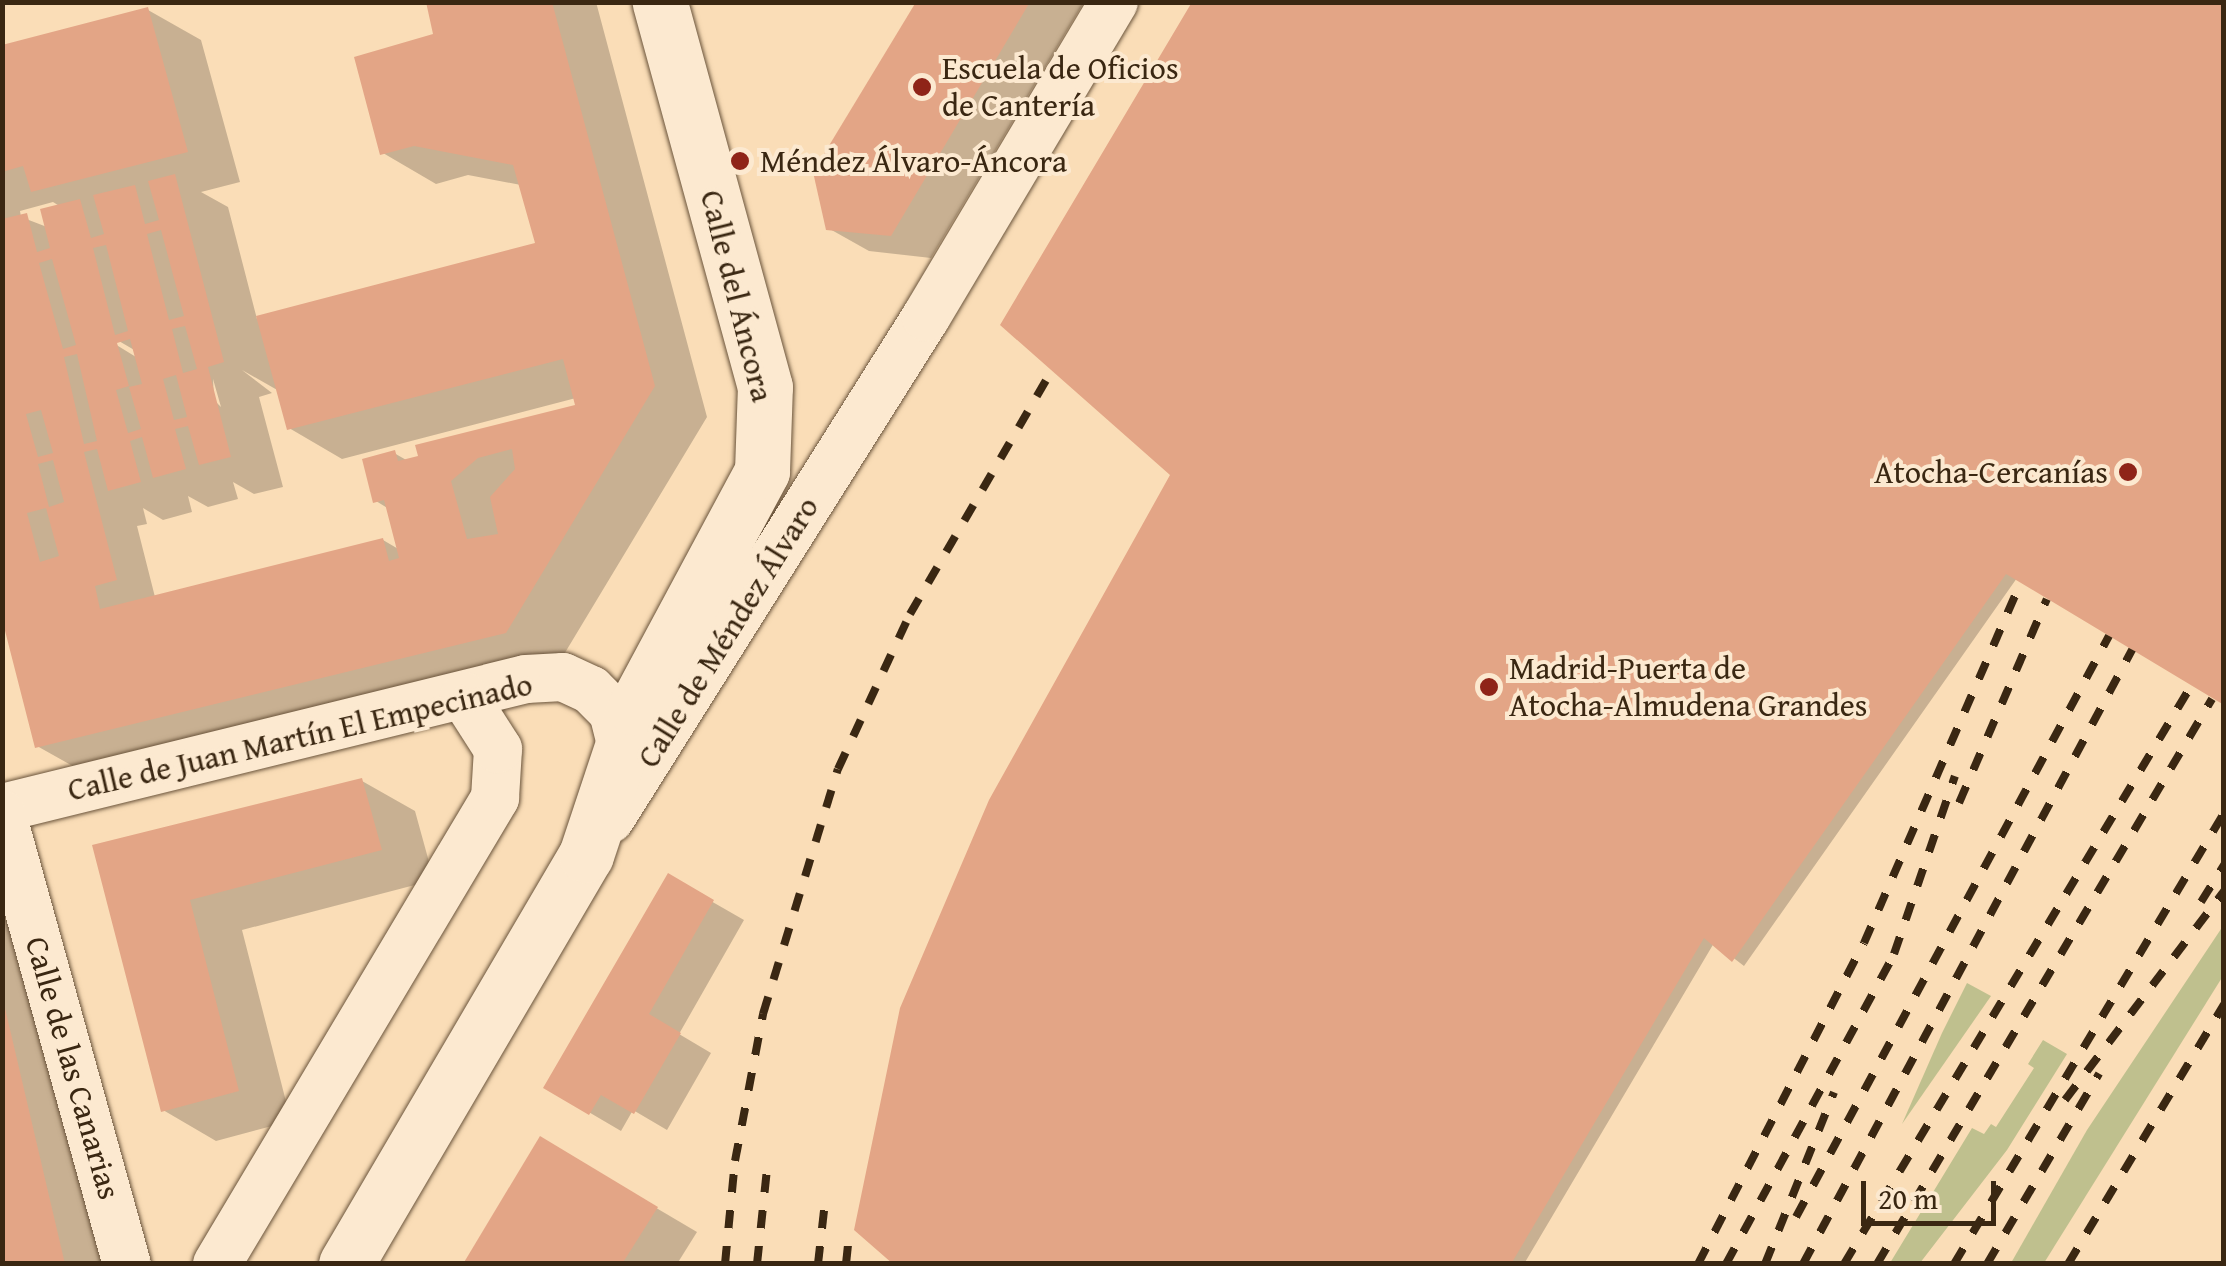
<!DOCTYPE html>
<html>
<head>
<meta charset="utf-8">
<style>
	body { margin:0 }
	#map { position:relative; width:2226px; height:1266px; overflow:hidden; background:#faddb7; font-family:"Gentium Book Plus",serif }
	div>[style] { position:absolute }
	.green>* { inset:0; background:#bfc08e }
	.shadow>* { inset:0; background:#0003 }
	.building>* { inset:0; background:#e3a586 }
	.roads { filter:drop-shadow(0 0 2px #6a543b) drop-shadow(0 0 2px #6a543b) }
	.minor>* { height:48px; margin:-24px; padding:0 24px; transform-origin:24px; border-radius:24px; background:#fce9d0 }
	.secondary>* { height:55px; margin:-27.5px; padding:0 27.5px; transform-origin:27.5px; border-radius:27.5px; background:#fce9d0 }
	.rail>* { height:8px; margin-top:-4px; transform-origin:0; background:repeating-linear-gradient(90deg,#3a2712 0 18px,transparent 0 36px) }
	.dots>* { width:28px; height:28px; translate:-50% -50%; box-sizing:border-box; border:5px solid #fce9d0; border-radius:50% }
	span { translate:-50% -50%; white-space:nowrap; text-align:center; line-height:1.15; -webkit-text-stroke:8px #fce9d0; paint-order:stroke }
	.poi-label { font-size:32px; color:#3a2712 }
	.left { translate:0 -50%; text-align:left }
	.right { translate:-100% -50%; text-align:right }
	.street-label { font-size:32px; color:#3a2712 }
	.frame { position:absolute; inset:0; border:5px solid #3a2712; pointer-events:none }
	.scale { position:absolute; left:1861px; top:1181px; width:135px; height:45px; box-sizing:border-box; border:5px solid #3a2712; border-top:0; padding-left:12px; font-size:30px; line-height:35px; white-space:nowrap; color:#3a2712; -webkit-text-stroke:8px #fce9d0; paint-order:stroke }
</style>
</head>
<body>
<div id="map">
	<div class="green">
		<i style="clip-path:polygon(2223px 926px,2223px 976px,2044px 1263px,2011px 1263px,2087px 1130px)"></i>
		<i style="clip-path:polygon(1967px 983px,1991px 996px,1902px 1124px,1942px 1033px)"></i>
		<i style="clip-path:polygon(2043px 1040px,2067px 1054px,2007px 1150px,1920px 1263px,1890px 1263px,1972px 1128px,1984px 1134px,1991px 1124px,1996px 1127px,2034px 1068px,2028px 1064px)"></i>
	</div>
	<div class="shadow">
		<i style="clip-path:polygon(evenodd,429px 2px,596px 2px,707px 417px,560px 661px,78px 769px,37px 746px,2px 609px,2px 47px,148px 10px,201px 40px,240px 182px,201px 192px,228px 207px,257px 319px,538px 245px,521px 185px,468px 175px,436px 184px,383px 153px,436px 36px,429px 2px,53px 202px,61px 207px,47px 227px,21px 217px,20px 211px,53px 202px,429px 2px,112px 337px,136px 351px,136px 357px,110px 341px,112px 337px,429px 2px,242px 370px,279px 391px,289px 428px,342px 459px,576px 398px,578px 407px,408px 461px,394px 453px,376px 501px,389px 509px,400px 550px,383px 540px,155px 597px,137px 526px,147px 524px,143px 508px,163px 520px,192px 512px,188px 496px,208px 507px,238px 499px,233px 482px,254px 494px,283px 487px,259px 397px,272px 393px,242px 370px,429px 2px,213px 379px,221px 407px,214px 400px,213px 379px)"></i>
		<i style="clip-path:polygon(919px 2px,1084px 2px,931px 258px,869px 251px,828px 228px)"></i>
		<i style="clip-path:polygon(1195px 2px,2017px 578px,1744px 966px,1714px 943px,1524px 1264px,897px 1264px,1173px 474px)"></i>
		<i style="clip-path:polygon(362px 781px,415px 811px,434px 880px,242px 930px,291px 1121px,216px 1141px,163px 1110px,95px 847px)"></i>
		<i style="clip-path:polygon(669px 877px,744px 920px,679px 1034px,711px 1053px,667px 1130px,633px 1110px,621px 1131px,546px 1087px)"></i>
		<i style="clip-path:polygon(2px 918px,32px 936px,110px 1264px,2px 1264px)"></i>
		<i style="clip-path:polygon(541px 1140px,697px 1232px,677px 1264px,466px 1264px)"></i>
	</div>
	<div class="building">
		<i style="clip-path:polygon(evenodd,426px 2px,552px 2px,655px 386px,506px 633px,35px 748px,2px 619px,2px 219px,27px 213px,37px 252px,50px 248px,40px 209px,80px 199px,91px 238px,104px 234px,93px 195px,135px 185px,145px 224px,159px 220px,148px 181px,175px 174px,224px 362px,208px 367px,231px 457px,199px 465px,188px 426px,175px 429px,186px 469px,153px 478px,142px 437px,130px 441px,141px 482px,108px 491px,97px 449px,84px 452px,117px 580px,95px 586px,100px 609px,383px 538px,389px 561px,399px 558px,384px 500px,373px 503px,362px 459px,395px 450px,398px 461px,418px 456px,415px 445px,575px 405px,563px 359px,287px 430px,256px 316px,535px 243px,513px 165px,414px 146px,380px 155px,354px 57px,433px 34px,426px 2px,161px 230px,184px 316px,169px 320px,147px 234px,161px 230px,426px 2px,106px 245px,128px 331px,115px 335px,93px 248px,106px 245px,426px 2px,52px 259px,76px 345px,63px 349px,39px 263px,52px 259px,426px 2px,185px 326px,197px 369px,183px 373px,172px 329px,185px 326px,426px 2px,130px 339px,142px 384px,129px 387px,141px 429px,128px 433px,116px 390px,129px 386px,117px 343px,130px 339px,426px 2px,77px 354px,97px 441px,84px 444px,64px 357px,77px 354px,426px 2px,176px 375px,187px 417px,174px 420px,163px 379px,176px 375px,426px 2px,41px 410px,53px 453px,38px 457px,26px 414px,41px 410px,426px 2px,512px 449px,515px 469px,490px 497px,498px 534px,467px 539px,451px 481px,478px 458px,512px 449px,426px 2px,53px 460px,64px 502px,49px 507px,38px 464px,53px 460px,426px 2px,46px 508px,59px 556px,40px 562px,27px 513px,46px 508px)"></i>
		<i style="clip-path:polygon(916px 2px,1030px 2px,891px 236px,826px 230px,813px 172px)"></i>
		<i style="clip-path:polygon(1192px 2px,2224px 2px,2224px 705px,2006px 574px,1732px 962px,1704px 938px,1511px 1264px,893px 1264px,854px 1230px,900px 1008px,989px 800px,1170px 475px,1000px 325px)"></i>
		<i style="clip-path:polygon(148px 7px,188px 152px,31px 192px,23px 166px,2px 172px,2px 45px)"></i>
		<i style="clip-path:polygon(362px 778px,382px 850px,190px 900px,239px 1091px,161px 1112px,92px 845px)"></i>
		<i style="clip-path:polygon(668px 873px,714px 900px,649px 1014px,681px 1033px,634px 1114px,601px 1095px,589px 1115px,543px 1088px)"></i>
		<i style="clip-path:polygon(4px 1004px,65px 1264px,2px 1264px)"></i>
		<i style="clip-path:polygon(540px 1136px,658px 1207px,622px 1264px,463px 1264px)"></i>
	</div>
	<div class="roads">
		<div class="minor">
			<i style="left:2px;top:808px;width:540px;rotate:-13.83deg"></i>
			<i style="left:526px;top:679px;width:37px;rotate:-3deg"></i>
			<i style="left:563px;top:677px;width:31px;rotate:25deg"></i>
			<i style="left:591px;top:690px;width:31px;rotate:45deg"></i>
			<i style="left:613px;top:712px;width:34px;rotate:76deg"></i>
			<i style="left:2px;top:814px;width:467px;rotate:74.5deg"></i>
			<i style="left:610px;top:819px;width:593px;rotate:-57.81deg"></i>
			<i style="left:926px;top:317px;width:367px;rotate:-59.2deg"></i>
			<i style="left:217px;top:1264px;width:543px;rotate:-59.18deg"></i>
			<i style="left:495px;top:798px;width:49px;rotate:-86.5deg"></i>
			<i style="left:498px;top:749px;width:63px;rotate:-122.7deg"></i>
		</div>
		<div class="secondary">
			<i style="left:346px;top:1264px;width:474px;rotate:-59.6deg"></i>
			<i style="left:586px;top:855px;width:155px;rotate:-71.6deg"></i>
			<i style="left:635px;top:708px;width:269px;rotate:-61.8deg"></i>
			<i style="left:762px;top:471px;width:84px;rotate:-88deg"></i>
			<i style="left:765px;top:387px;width:399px;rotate:-105.3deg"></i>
		</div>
	</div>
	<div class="rail">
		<i style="left:1959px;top:803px;width:222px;rotate:-66.7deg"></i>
		<i style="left:2201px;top:902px;width:44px;rotate:-58.1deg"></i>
		<i style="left:2065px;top:1100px;width:263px;rotate:-52.7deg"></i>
		<i style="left:1796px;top:1217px;width:660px;rotate:-61.69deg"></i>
		<i style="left:725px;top:1264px;width:103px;rotate:-84.5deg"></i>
		<i style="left:735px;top:1161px;width:150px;rotate:-79.2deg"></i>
		<i style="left:763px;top:1014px;width:256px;rotate:-73deg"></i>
		<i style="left:838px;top:769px;width:171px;rotate:-65.1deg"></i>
		<i style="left:910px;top:614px;width:280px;rotate:-59.8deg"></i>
		<i style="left:757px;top:1264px;width:105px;rotate:-84deg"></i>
		<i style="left:818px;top:1264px;width:62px;rotate:-83.6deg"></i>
		<i style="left:846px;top:1264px;width:31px;rotate:-84deg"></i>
		<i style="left:1698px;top:1264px;width:361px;rotate:-62.7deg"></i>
		<i style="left:1864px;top:943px;width:388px;rotate:-66.5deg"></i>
		<i style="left:1726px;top:1264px;width:353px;rotate:-61.5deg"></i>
		<i style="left:1894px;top:954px;width:188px;rotate:-71.1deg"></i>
		<i style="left:1765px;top:1264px;width:185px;rotate:-68.1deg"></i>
		<i style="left:1803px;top:1264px;width:697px;rotate:-61.82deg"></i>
		<i style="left:1844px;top:1264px;width:674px;rotate:-59.02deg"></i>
		<i style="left:1877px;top:1264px;width:657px;rotate:-59.34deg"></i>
		<i style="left:1954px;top:1264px;width:526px;rotate:-59.09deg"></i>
		<i style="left:1987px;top:1264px;width:221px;rotate:-59.5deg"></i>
		<i style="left:2068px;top:1264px;width:303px;rotate:-59deg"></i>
	</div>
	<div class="dots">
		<i style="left:922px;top:87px;background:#8f2418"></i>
		<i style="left:740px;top:161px;background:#8f2418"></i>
		<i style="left:2128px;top:472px;background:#8f2418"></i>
		<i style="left:1489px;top:687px;background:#8f2418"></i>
	</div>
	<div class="poi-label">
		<span class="left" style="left:942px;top:87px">Escuela de Oficios<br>de Cantería</span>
		<span class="left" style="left:760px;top:161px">Méndez Álvaro-Áncora</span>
		<span class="right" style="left:2108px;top:472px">Atocha-Cercanías</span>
		<span class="left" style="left:1509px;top:687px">Madrid-Puerta de<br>Atocha-Almudena Grandes</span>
	</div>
	<div class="street-label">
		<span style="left:737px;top:296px;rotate:76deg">Calle del Áncora</span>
		<span style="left:728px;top:632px;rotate:-58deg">Calle de Méndez Álvaro</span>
		<span style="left:300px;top:737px;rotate:-13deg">Calle de Juan Martín El Empecinado</span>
		<span style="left:73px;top:1068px;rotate:74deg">Calle de las Canarias</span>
	</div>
	<div class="frame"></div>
	<div class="scale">20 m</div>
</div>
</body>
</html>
